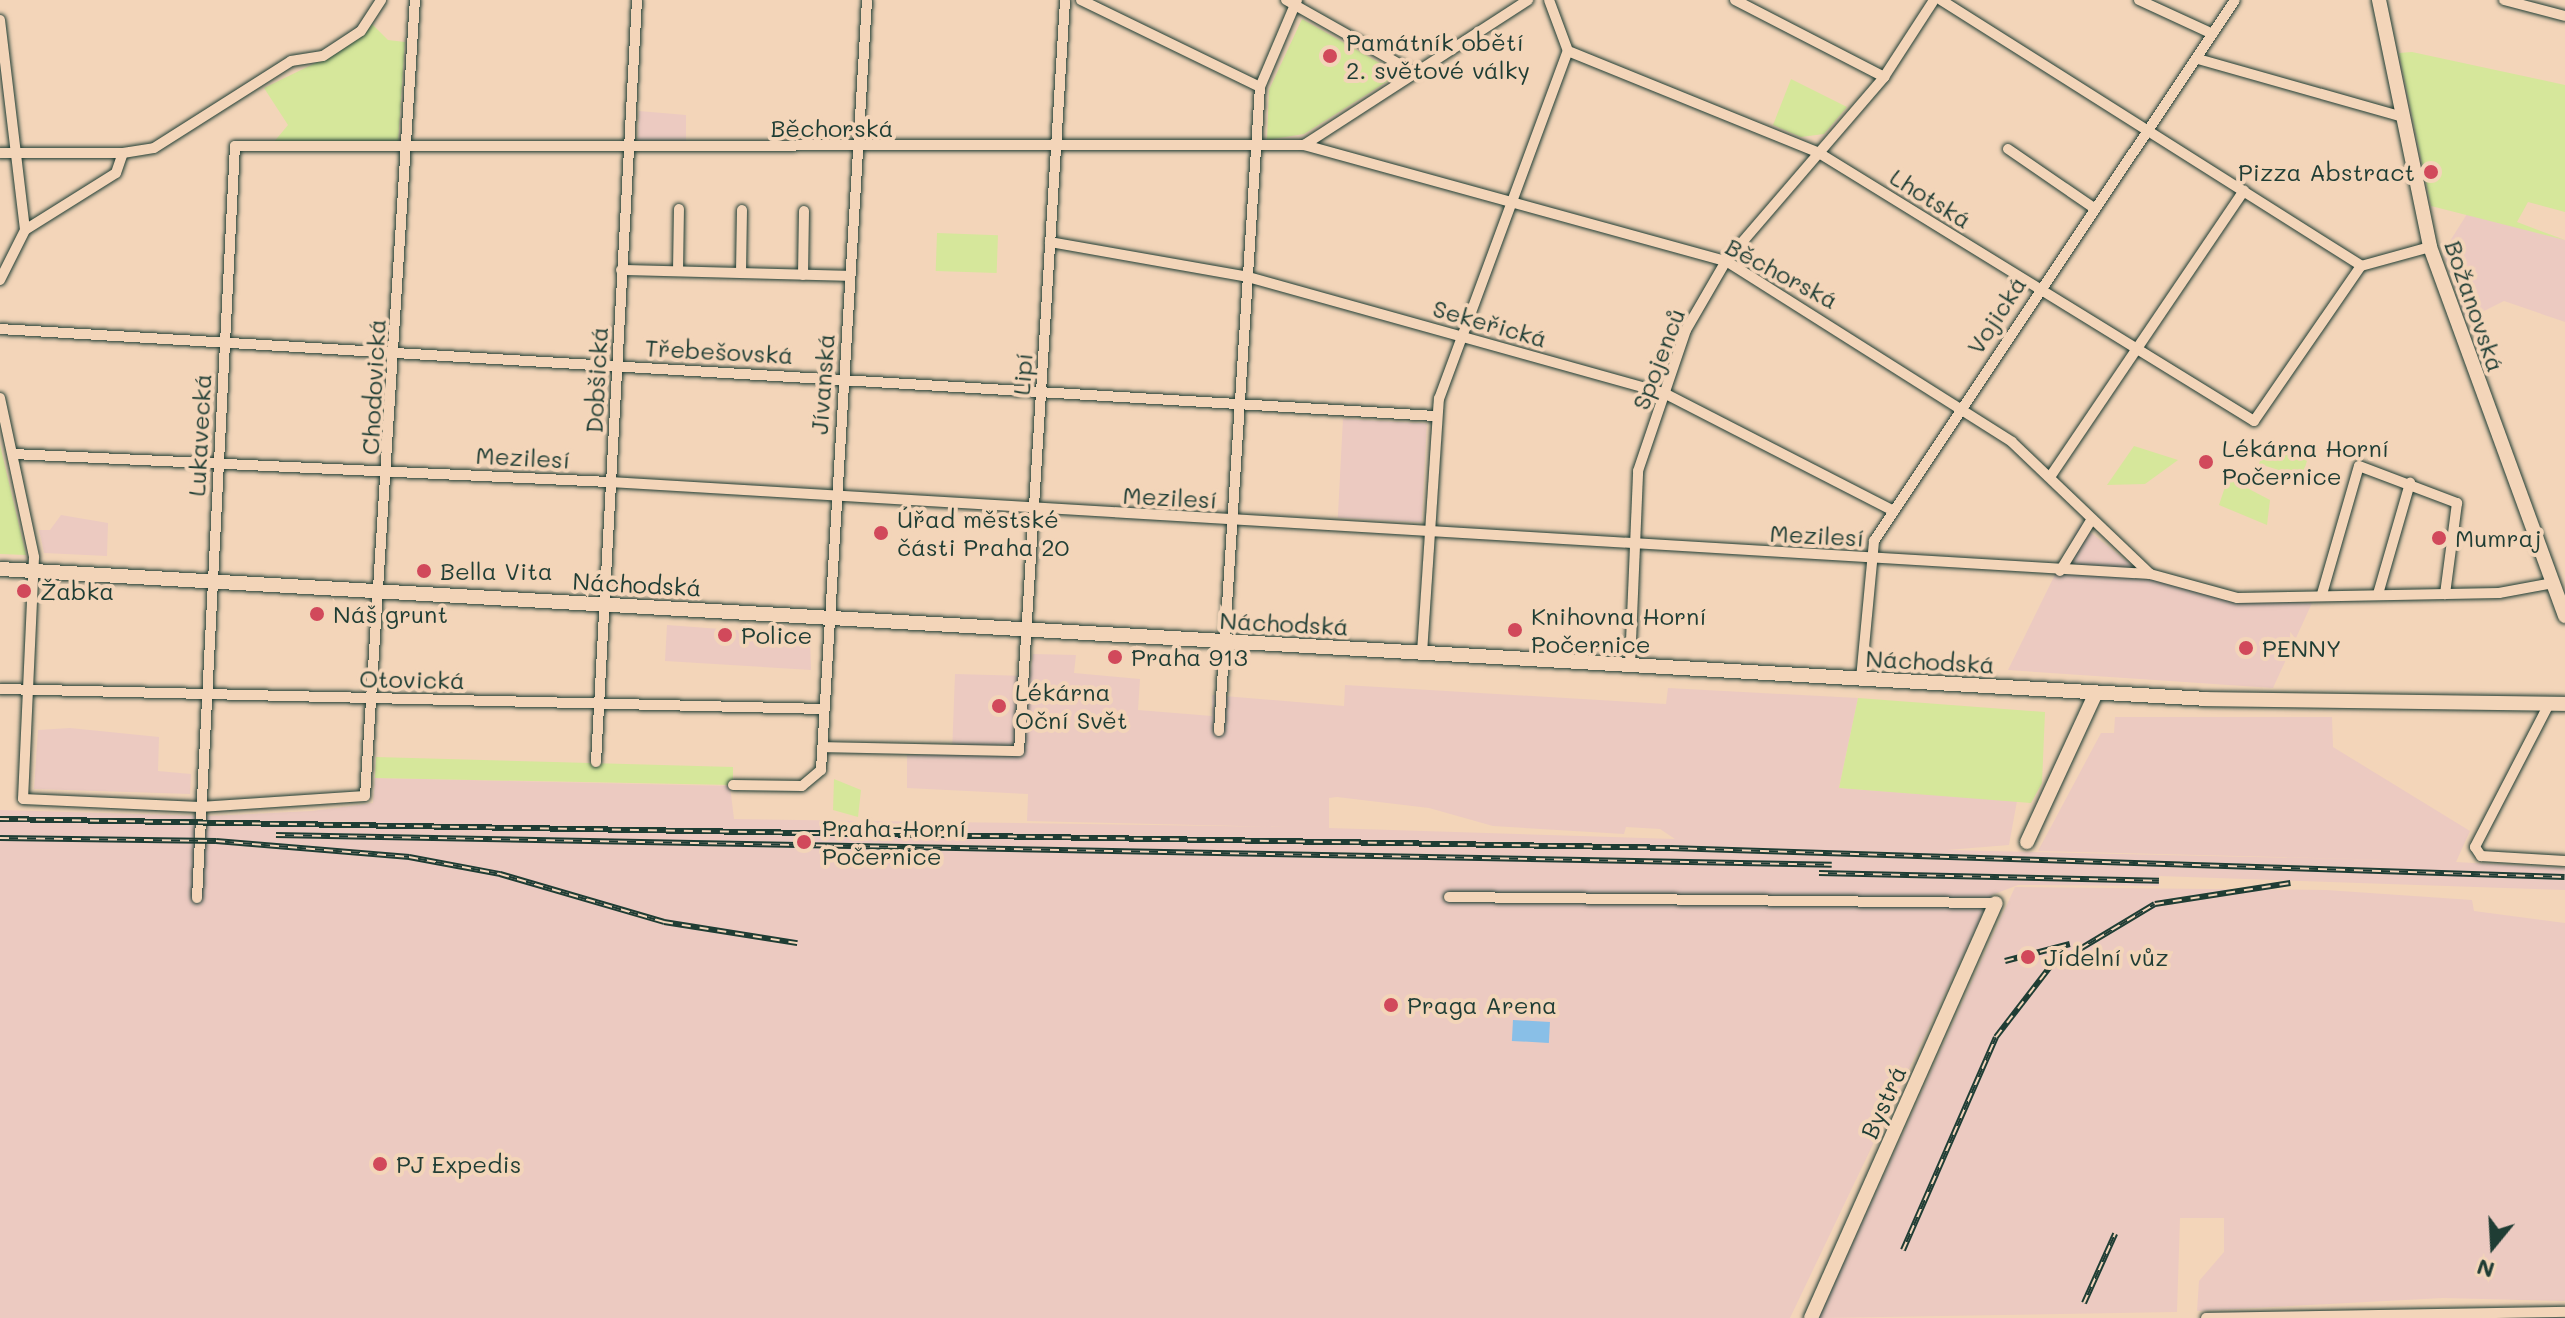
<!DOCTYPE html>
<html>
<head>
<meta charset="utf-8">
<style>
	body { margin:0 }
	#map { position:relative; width:2565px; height:1318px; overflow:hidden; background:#f3d5b9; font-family:Mali,sans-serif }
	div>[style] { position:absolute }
	.built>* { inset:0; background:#eccac1; transform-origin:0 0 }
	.green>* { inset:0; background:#d6e79b; transform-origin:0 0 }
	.water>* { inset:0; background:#89bfe7; transform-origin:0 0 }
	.roads { filter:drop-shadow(0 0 2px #1f3d34) drop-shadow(0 0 2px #1f3d34) }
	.street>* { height:10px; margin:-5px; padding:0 5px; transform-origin:5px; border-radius:5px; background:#f3d5b9 }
	.secondary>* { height:14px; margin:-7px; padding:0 7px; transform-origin:7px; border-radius:7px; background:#f3d5b9 }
	.rail>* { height:6px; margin-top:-3px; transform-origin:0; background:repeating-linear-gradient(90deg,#f3d5b9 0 9px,#1f3d34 0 18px); box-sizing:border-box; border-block:2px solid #1f3d34 }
	.dots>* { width:22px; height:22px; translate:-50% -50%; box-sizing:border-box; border:4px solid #f3d5b9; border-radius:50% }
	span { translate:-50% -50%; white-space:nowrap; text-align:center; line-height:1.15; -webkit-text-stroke:8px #f3d5b9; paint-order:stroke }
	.poi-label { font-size:24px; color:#1f3d34 }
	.left { translate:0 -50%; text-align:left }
	.right { translate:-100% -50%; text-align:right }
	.street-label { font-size:24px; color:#1f3d34 }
	.north { position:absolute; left:2453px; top:1206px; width:80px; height:80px; -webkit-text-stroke:6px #f3d5b9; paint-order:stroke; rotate:198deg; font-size:22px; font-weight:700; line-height:32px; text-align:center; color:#1f3d34 }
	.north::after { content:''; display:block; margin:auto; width:28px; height:36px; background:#1f3d34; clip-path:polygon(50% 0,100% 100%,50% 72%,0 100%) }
</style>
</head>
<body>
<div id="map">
	<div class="built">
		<i style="clip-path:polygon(639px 111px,686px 115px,686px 142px,638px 142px)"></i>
		<i style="clip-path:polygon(2469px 211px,2565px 240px,2565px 322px,2504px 301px,2466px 320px,2443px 252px)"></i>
		<i style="left:1343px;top:419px;width:84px;height:99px;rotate:3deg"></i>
		<i style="clip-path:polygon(61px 515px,108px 523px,107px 556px,44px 553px,39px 530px,50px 530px)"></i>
		<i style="clip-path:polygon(2080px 524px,2135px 568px,2171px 584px,2229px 600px,2312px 603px,2273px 688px,2008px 670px)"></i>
		<i style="clip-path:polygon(667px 625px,801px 635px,810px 639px,811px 670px,665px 661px)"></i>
		<i style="clip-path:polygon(evenodd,1033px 654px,1076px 655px,1074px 673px,1140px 679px,1138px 710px,1212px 716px,1212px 695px,1344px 706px,1345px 685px,1666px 704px,1668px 688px,1858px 698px,1839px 788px,2017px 801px,2009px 845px,1947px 850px,2437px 861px,2038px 851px,2101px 733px,2114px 733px,2115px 717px,2332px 717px,2333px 747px,2470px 831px,2456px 862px,2565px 868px,2565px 890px,2159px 876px,2159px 886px,2018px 885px,1992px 895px,1790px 1318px,0 1318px,0 810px,207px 816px,312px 811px,373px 803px,375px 778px,730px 786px,734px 819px,1288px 827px,1027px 821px,1028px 794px,907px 788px,907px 755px,952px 754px,955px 674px,1030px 676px,1033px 654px,1337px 797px,1429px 808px,1493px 826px,1624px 834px,1626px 827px,1660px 829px,1675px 839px,1329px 828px,1329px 798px,1337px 797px)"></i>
		<i style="clip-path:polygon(70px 728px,159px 737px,158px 771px,191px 774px,190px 794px,34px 789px,38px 730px)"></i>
		<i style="clip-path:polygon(2015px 887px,2326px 890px,2472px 900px,2474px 911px,2565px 923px,2565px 1301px,2443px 1298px,2197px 1311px,2199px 1281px,2224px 1252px,2224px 1218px,2180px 1218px,2177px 1312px,1819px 1318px)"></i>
	</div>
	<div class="green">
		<i style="clip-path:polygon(1302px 19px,1399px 74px,1304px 134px,1267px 140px,1269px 90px)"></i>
		<i style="clip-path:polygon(371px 23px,388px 40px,405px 42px,398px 143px,273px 143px,288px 125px,264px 88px,340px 51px)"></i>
		<i style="clip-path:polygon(2412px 52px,2565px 85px,2565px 212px,2528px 202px,2517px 222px,2565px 240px,2431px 206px,2399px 53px)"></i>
		<i style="clip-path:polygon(1791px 79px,1847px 107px,1824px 134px,1801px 137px,1773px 125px)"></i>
		<i style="left:937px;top:233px;width:61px;height:38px;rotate:2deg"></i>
		<i style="left:2266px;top:441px;width:45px;height:24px;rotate:17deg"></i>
		<i style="clip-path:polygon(0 445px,26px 555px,0 554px)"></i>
		<i style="clip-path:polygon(2134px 446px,2178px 460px,2145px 484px,2107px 485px)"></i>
		<i style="clip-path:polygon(2228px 478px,2270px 500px,2267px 525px,2219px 505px)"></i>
		<i style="clip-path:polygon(1858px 698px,2045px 712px,2042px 783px,2031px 803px,1839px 788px)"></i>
		<i style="clip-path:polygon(376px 757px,733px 767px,733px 785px,375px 778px)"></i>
		<i style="clip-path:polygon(834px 779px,861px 790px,858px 817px,833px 810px)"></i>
	</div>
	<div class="water">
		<i style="left:1513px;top:1020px;width:37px;height:21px;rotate:3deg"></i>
	</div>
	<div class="roads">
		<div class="street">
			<i style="left:1081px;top:0;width:199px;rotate:25.9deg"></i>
			<i style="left:1286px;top:0;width:148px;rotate:29.5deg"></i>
			<i style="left:1735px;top:0;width:168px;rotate:27.3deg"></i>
			<i style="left:1941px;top:0;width:497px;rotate:32.3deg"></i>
			<i style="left:2139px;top:0;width:81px;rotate:24.7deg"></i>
			<i style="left:2504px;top:0;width:63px;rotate:14.7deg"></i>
			<i style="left:0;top:20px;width:211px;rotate:83.2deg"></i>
			<i style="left:1568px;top:51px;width:271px;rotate:22.1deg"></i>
			<i style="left:1819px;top:153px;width:511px;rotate:31.64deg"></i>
			<i style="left:2254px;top:421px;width:188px;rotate:-55.4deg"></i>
			<i style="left:2198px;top:59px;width:213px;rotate:15.8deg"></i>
			<i style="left:1304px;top:145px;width:438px;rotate:15.4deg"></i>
			<i style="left:1726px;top:261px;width:338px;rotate:32.3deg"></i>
			<i style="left:2012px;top:442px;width:191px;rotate:43.7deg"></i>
			<i style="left:2008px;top:149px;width:101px;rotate:34.5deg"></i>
			<i style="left:0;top:153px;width:123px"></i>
			<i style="left:1050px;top:242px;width:201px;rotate:10deg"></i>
			<i style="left:1248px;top:277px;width:434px;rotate:15.6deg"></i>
			<i style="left:1666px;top:394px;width:256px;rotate:27.2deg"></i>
			<i style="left:2361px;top:266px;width:72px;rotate:-15.4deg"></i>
			<i style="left:621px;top:270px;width:228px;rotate:1.5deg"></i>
			<i style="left:678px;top:271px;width:62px;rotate:-89.1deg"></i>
			<i style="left:741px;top:273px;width:63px;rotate:-89.1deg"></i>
			<i style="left:803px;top:275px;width:64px;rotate:-89.1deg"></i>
			<i style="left:0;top:280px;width:56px;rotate:-63.4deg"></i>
			<i style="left:25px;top:230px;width:107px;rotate:-32.1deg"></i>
			<i style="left:116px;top:173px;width:21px;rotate:-71deg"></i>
			<i style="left:123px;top:153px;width:31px;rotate:-9deg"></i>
			<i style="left:154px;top:148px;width:162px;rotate:-32.4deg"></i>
			<i style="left:291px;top:61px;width:32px;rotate:-9deg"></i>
			<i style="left:323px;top:56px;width:45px;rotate:-33.3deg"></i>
			<i style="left:361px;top:31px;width:37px;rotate:-57deg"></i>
			<i style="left:0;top:329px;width:1439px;rotate:3.47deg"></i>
			<i style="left:0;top:398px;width:163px;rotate:77.9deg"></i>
			<i style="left:34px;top:557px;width:242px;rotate:92.6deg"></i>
			<i style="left:23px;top:799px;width:177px;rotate:2.6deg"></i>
			<i style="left:200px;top:807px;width:165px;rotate:-3.8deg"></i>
			<i style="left:365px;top:796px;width:798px;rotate:-86.41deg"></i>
			<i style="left:13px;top:454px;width:598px;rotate:2.69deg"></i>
			<i style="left:610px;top:482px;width:1543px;rotate:3.42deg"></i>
			<i style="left:2150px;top:574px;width:90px;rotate:15.4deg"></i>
			<i style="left:2237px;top:598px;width:262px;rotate:-1.1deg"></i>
			<i style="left:2499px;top:593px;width:55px;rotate:-10.5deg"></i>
			<i style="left:2050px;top:477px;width:346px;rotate:-55.9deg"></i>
			<i style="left:2060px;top:571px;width:57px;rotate:-58.5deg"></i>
			<i style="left:2322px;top:594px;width:133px;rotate:-73.9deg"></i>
			<i style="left:2359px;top:466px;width:105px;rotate:20.7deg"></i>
			<i style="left:2457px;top:503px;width:92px;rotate:97.5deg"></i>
			<i style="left:2378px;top:594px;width:116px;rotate:-73.9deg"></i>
			<i style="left:1422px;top:653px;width:255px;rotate:-86.2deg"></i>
			<i style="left:1439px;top:399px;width:371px;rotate:-69.7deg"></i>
			<i style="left:1568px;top:51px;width:54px;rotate:-110.4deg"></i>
			<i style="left:1630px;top:665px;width:194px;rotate:-87.6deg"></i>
			<i style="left:1638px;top:471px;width:149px;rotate:-71.2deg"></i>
			<i style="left:1686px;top:330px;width:80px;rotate:-59.9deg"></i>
			<i style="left:1726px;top:261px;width:243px;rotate:-49.3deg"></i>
			<i style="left:1884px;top:77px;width:92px;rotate:-57deg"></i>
			<i style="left:1861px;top:679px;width:139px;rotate:-84.6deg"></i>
			<i style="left:1874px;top:541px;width:650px;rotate:-56.29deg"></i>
			<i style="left:0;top:689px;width:824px;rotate:1.39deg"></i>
			<i style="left:2549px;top:704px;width:161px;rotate:117.4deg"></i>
			<i style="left:2475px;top:847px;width:11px;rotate:56deg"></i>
			<i style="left:2481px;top:856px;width:84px;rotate:3.4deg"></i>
			<i style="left:1219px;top:731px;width:645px;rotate:-86.36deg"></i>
			<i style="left:1260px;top:87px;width:95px;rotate:-67deg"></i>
			<i style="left:823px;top:747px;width:196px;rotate:1.2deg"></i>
			<i style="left:1019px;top:751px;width:752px;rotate:-86.49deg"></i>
			<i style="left:596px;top:762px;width:763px;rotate:-86.92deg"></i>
			<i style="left:733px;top:785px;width:69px;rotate:0.8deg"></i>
			<i style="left:802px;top:786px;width:25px;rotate:-40deg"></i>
			<i style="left:821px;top:770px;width:771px;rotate:-86.58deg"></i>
			<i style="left:1449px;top:897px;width:547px;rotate:0.63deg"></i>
			<i style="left:197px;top:898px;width:753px;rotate:-87.11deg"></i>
			<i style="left:235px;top:146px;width:1069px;rotate:-0.05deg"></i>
			<i style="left:1304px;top:145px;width:267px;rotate:-32.9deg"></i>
			<i style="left:2206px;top:1318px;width:359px;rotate:-1deg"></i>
		</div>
		<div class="secondary">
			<i style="left:2379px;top:0;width:252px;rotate:78.3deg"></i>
			<i style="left:2430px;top:247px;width:393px;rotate:69.9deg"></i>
			<i style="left:0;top:569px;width:2210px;rotate:3.37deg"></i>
			<i style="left:2206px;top:699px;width:359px;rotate:0.8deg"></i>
			<i style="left:2027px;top:842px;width:164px;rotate:-65.2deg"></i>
			<i style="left:1811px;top:1318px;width:454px;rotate:-66deg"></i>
		</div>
	</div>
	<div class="rail">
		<i style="left:0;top:819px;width:1670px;rotate:0.99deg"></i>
		<i style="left:1670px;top:848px;width:895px;rotate:1.86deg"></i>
		<i style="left:276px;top:835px;width:1556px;rotate:1.1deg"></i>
		<i style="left:0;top:838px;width:216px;rotate:0.8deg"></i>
		<i style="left:216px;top:841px;width:194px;rotate:4.7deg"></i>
		<i style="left:409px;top:857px;width:93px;rotate:10.6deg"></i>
		<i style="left:500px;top:874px;width:171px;rotate:16.3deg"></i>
		<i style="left:664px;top:922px;width:135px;rotate:9deg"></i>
		<i style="left:1819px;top:873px;width:340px;rotate:1.3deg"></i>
		<i style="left:2005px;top:961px;width:67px;rotate:-14.7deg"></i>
		<i style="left:1903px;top:1250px;width:232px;rotate:-66.4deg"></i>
		<i style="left:1996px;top:1037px;width:88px;rotate:-52.4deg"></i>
		<i style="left:2050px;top:967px;width:122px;rotate:-31deg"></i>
		<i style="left:2155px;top:904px;width:137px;rotate:-8.8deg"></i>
		<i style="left:2084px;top:1303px;width:76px;rotate:-65.8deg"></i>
	</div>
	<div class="dots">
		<i style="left:1330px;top:56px;background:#d1495b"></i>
		<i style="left:2431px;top:172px;background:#d1495b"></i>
		<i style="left:2206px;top:462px;background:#d1495b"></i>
		<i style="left:881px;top:533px;background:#d1495b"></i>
		<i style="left:2439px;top:538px;background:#d1495b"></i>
		<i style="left:424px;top:571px;background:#d1495b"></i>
		<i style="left:24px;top:591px;background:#d1495b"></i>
		<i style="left:317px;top:614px;background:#d1495b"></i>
		<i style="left:1515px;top:630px;background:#d1495b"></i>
		<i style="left:725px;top:635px;background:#d1495b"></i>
		<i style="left:2246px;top:648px;background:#d1495b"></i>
		<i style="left:1115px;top:657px;background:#d1495b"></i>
		<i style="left:999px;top:706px;background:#d1495b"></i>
		<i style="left:804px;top:842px;background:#d1495b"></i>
		<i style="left:2028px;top:957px;background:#d1495b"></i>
		<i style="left:1391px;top:1005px;background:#d1495b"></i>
		<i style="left:380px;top:1164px;background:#d1495b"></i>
	</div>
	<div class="poi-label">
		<span class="left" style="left:1346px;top:56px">Památník obětí<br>2. světové války</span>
		<span class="right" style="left:2415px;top:172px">Pizza Abstract</span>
		<span class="left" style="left:2222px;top:462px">Lékárna Horní<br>Počernice</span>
		<span class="left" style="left:897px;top:533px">Úřad městské<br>části Praha 20</span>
		<span class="left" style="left:2455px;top:538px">Mumraj</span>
		<span class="left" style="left:440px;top:571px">Bella Vita</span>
		<span class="left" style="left:40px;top:591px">Žabka</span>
		<span class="left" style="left:333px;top:614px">Náš grunt</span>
		<span class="left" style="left:1531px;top:630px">Knihovna Horní<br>Počernice</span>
		<span class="left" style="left:741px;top:635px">Police</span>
		<span class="left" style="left:2262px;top:648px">PENNY</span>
		<span class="left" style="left:1131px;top:657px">Praha 913</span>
		<span class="left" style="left:1015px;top:706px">Lékárna<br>Oční Svět</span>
		<span class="left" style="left:822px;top:842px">Praha-Horní<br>Počernice</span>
		<span class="left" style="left:2044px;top:957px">Jídelní vůz</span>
		<span class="left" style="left:1407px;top:1005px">Praga Arena</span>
		<span class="left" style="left:396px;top:1164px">PJ Expedis</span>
	</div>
	<div class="street-label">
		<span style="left:832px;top:128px">Běchorská</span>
		<span style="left:1931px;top:198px;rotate:32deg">Lhotská</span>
		<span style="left:1782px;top:273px;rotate:28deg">Běchorská</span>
		<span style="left:2475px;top:306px;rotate:71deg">Božanovská</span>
		<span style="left:1996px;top:315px;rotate:-57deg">Vojická</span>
		<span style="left:1490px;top:323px;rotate:16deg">Sekeřická</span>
		<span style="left:719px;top:351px;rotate:3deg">Třebešovská</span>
		<span style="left:1658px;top:359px;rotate:-69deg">Spojenců</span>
		<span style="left:1022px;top:374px;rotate:-86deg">Lipí</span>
		<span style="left:596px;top:380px;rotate:-87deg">Dobšická</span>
		<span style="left:822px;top:384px;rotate:-86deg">Jívanská</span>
		<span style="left:373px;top:387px;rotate:-87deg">Chodovická</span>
		<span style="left:199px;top:435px;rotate:-87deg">Lukavecká</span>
		<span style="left:523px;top:457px;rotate:3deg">Mezilesí</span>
		<span style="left:1170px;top:497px;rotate:3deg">Mezilesí</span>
		<span style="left:1817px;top:535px;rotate:3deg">Mezilesí</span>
		<span style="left:637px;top:584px;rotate:3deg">Náchodská</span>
		<span style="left:1284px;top:623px;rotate:3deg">Náchodská</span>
		<span style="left:1930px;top:661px;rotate:3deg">Náchodská</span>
		<span style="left:412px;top:679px;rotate:1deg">Otovická</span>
		<span style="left:1883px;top:1102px;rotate:-66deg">Bystrá</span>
	</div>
	<div class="north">N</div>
</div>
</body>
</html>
